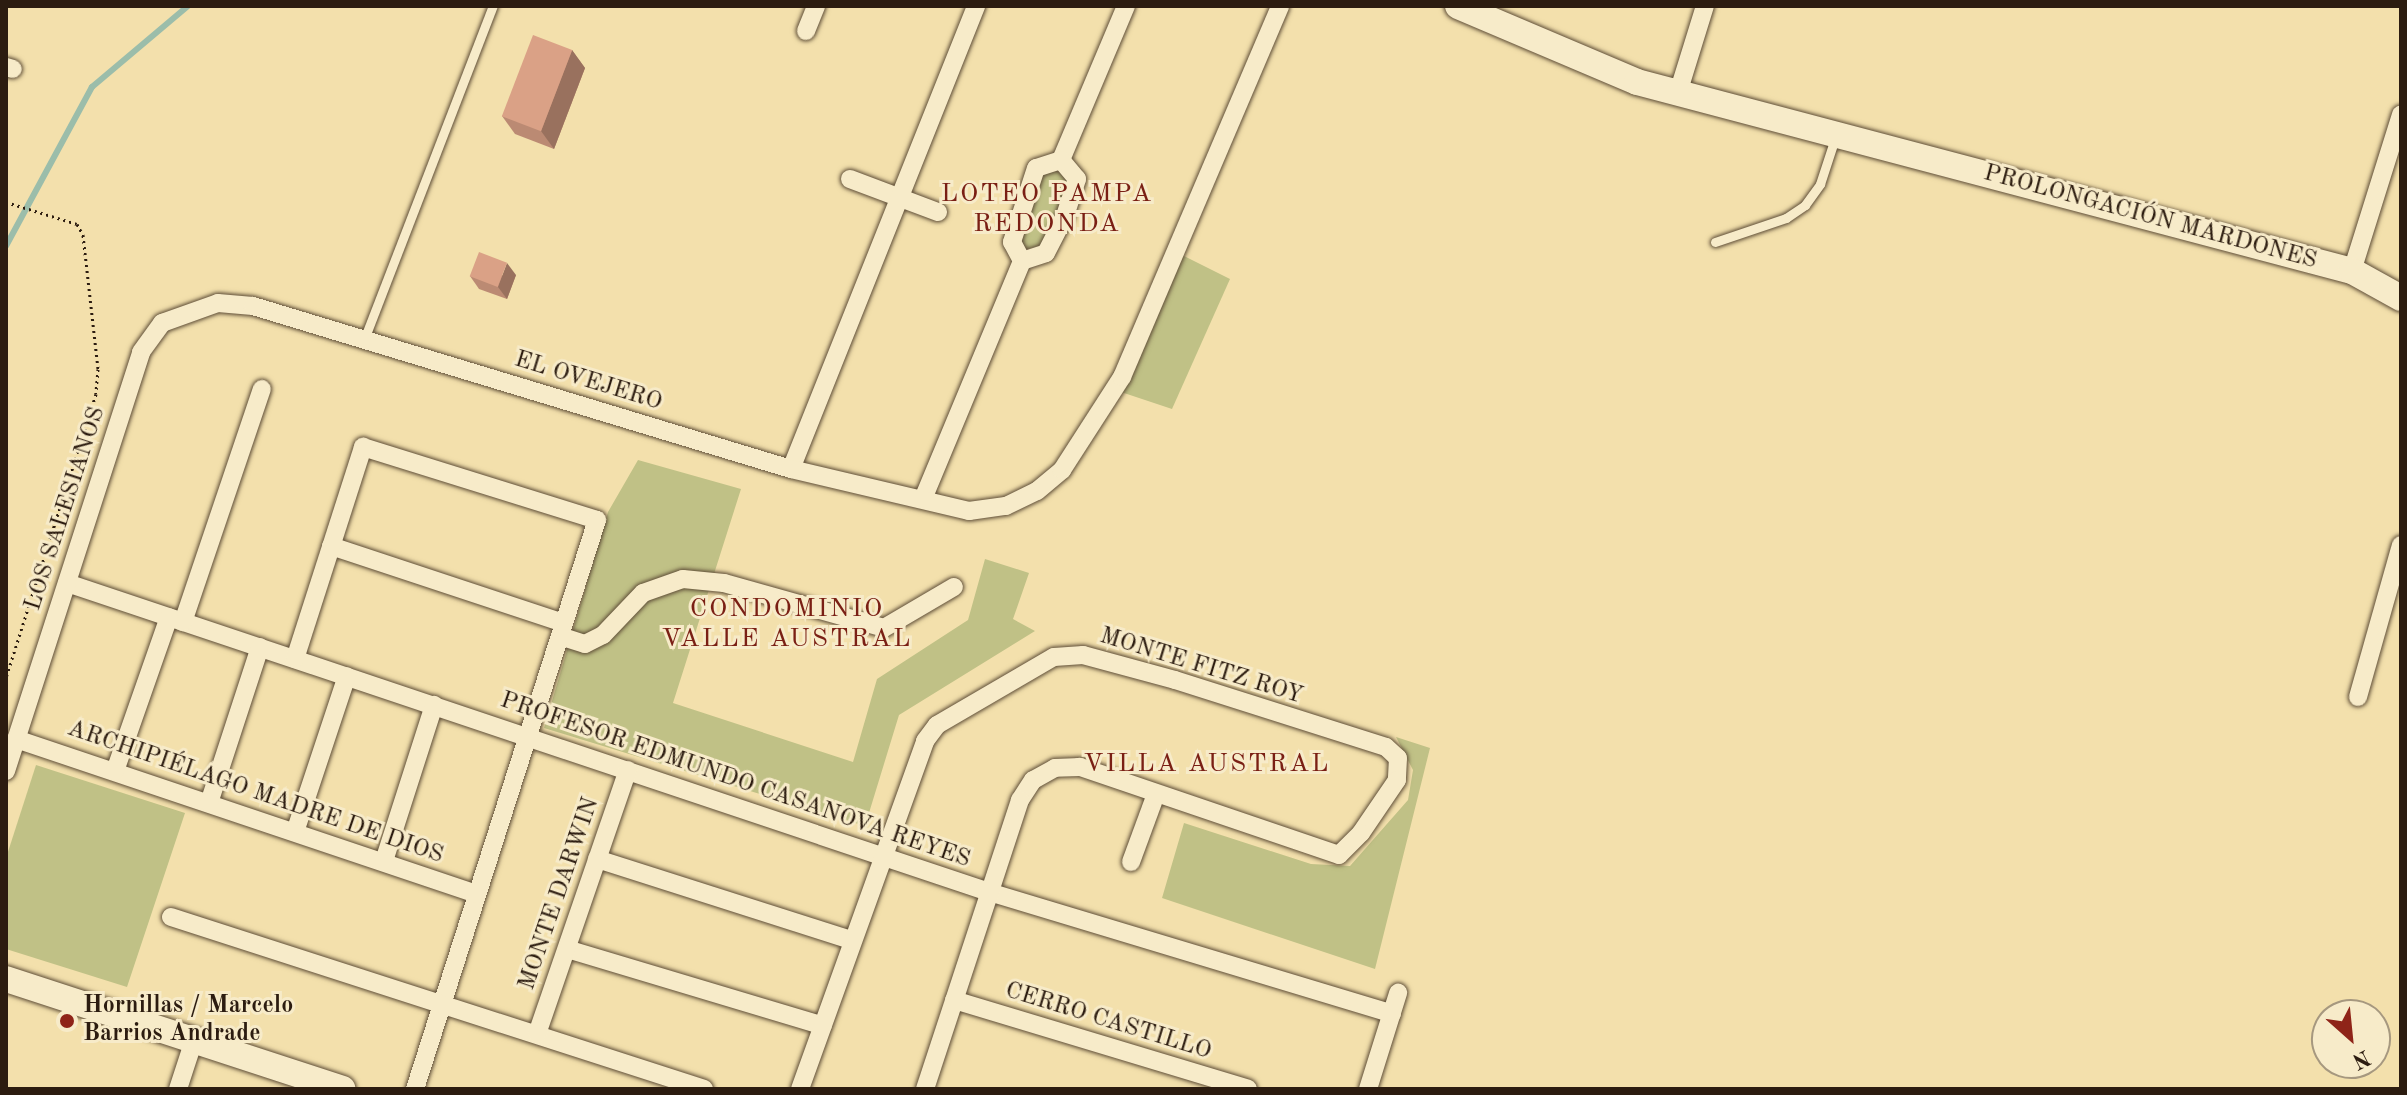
<!DOCTYPE html>
<html>
<head>
<meta charset="utf-8">
<style>
	body { margin:0 }
	#map { position:relative; width:2407px; height:1095px; overflow:hidden; background:#f3e0ac; font-family:"Old Standard TT",serif }
	div>[style] { position:absolute }
	.green>* { inset:0; background:#c0c186 }
	.stream>* { height:6px; margin:-3px; padding:0 3px; transform-origin:3px; border-radius:3px; background:#9bbdaa }
	.path>* { height:3px; margin-top:-1.5px; transform-origin:0; background:repeating-linear-gradient(90deg,#2c1c10 0 2px,transparent 0 6px) }
	.roads { filter:drop-shadow(0 0 2px #5e4d37) drop-shadow(0 0 2px #5e4d37) }
	.lane>* { height:9px; margin:-4.5px; padding:0 4.5px; transform-origin:4.5px; border-radius:4.5px; background:#f7ebc9 }
	.street>* { height:18px; margin:-9px; padding:0 9px; transform-origin:9px; border-radius:9px; background:#f7ebc9 }
	.secondary>* { height:26px; margin:-13px; padding:0 13px; transform-origin:13px; border-radius:13px; background:#f7ebc9 }
	.wall>* { inset:0; background:#bb8a73 }
	.shaded-wall>* { inset:0; background:#99715e }
	.building>* { inset:0; background:#daa186; transform-origin:0 0 }
	.dots>* { width:22px; height:22px; translate:-50% -50%; box-sizing:border-box; border:4px solid #f7ebc9; border-radius:50% }
	span { translate:-50% -50%; white-space:nowrap; text-align:center; line-height:1.15; -webkit-text-stroke:6px #f7ebc9; paint-order:stroke }
	.street-label { font-size:24px; color:#2c1c10 }
	.poi-label { font-size:24px; color:#2c1c10; font-weight:700 }
	.left { translate:0 -50%; text-align:left }
	.neighbourhood-label { font-size:26px; color:#7a1f14; letter-spacing:2px }
	.frame { position:absolute; inset:0; border:8px solid #2c1c10; pointer-events:none }
	.north { position:absolute; left:2311px; top:999px; width:80px; height:80px; box-sizing:border-box; background:#f7ebc9; border:2px solid #a6987f; border-radius:50%; rotate:153deg; font-size:22px; font-weight:700; line-height:32px; text-align:center; color:#2c1c10 }
	.north::after { content:''; display:block; margin:auto; width:28px; height:36px; background:#8f2418; clip-path:polygon(50% 0,100% 100%,50% 72%,0 100%) }
</style>
</head>
<body>
<div id="map">
	<div class="green">
		<i style="clip-path:polygon(1048px 170px,1063px 172px,1069px 184px,1046px 244px,1027px 249px,1020px 246px,1042px 174px)"></i>
		<i style="clip-path:polygon(1176px 252px,1230px 279px,1172px 409px,1121px 392px)"></i>
		<i style="clip-path:polygon(638px 460px,741px 489px,673px 703px,853px 762px,877px 679px,968px 620px,985px 559px,1029px 573px,1013px 619px,1035px 631px,899px 715px,865px 826px,544px 728px,608px 512px)"></i>
		<i style="clip-path:polygon(1396px 737px,1430px 748px,1375px 969px,1162px 898px,1184px 823px,1311px 864px,1350px 866px,1408px 800px,1413px 770px)"></i>
		<i style="clip-path:polygon(36px 765px,185px 813px,127px 987px,6px 949px,6px 858px)"></i>
	</div>
	<div class="stream">
		<i style="left:6px;top:246px;width:181px;rotate:-61.6deg"></i>
		<i style="left:92px;top:87px;width:126px;rotate:-40.2deg"></i>
	</div>
	<div class="path">
		<i style="left:6px;top:202px;width:74px;rotate:17.2deg"></i>
		<i style="left:77px;top:224px;width:13px;rotate:61deg"></i>
		<i style="left:83px;top:235px;width:135px;rotate:83.6deg"></i>
		<i style="left:98px;top:369px;width:25px;rotate:95deg"></i>
		<i style="left:96px;top:394px;width:297px;rotate:107.6deg"></i>
	</div>
	<div class="roads">
		<div class="lane">
			<i style="left:1715px;top:242px;width:75px;rotate:-18.7deg"></i>
			<i style="left:1786px;top:218px;width:23px;rotate:-34deg"></i>
			<i style="left:1805px;top:205px;width:26px;rotate:-54deg"></i>
			<i style="left:1820px;top:184px;width:48px;rotate:-71.9deg"></i>
			<i style="left:365px;top:337px;width:355px;rotate:-68.9deg"></i>
		</div>
		<div class="street">
			<i style="left:806px;top:31px;width:27px;rotate:-68deg"></i>
			<i style="left:6px;top:67px;width:7px;rotate:16deg"></i>
			<i style="left:1678px;top:93px;width:91px;rotate:-72.8deg"></i>
			<i style="left:1061px;top:160px;width:167px;rotate:-67.1deg"></i>
			<i style="left:850px;top:179px;width:94px;rotate:20.6deg"></i>
			<i style="left:2352px;top:271px;width:164px;rotate:-72.6deg"></i>
			<i style="left:791px;top:469px;width:499px;rotate:-68.2deg"></i>
			<i style="left:923px;top:499px;width:258px;rotate:-67.4deg"></i>
			<i style="left:1022px;top:261px;width:25px;rotate:-18deg"></i>
			<i style="left:1046px;top:253px;width:42px;rotate:-62.8deg"></i>
			<i style="left:1065px;top:216px;width:39px;rotate:-72deg"></i>
			<i style="left:1077px;top:179px;width:25px;rotate:-130deg"></i>
			<i style="left:1061px;top:160px;width:26px;rotate:162deg"></i>
			<i style="left:1036px;top:168px;width:78px;rotate:108deg"></i>
			<i style="left:1012px;top:242px;width:21px;rotate:62deg"></i>
			<i style="left:331px;top:546px;width:245px;rotate:18.3deg"></i>
			<i style="left:67px;top:583px;width:972px;rotate:18.53deg"></i>
			<i style="left:989px;top:892px;width:421px;rotate:16.8deg"></i>
			<i style="left:183px;top:622px;width:246px;rotate:-71.3deg"></i>
			<i style="left:560px;top:636px;width:26px;rotate:18deg"></i>
			<i style="left:585px;top:644px;width:20px;rotate:-27deg"></i>
			<i style="left:603px;top:635px;width:58px;rotate:-46.4deg"></i>
			<i style="left:643px;top:593px;width:42px;rotate:-19.3deg"></i>
			<i style="left:683px;top:579px;width:41px;rotate:5.6deg"></i>
			<i style="left:724px;top:583px;width:166px;rotate:15.7deg"></i>
			<i style="left:884px;top:628px;width:81px;rotate:-30.4deg"></i>
			<i style="left:295px;top:659px;width:223px;rotate:-72.2deg"></i>
			<i style="left:363px;top:447px;width:245px;rotate:17.3deg"></i>
			<i style="left:597px;top:520px;width:597px;rotate:107.74deg"></i>
			<i style="left:2358px;top:697px;width:158px;rotate:-74.2deg"></i>
			<i style="left:16px;top:739px;width:486px;rotate:18.6deg"></i>
			<i style="left:6px;top:771px;width:440px;rotate:-72.1deg"></i>
			<i style="left:141px;top:352px;width:36px;rotate:-54deg"></i>
			<i style="left:162px;top:323px;width:59px;rotate:-19.7deg"></i>
			<i style="left:218px;top:303px;width:35px;rotate:5deg"></i>
			<i style="left:253px;top:306px;width:562px;rotate:16.86deg"></i>
			<i style="left:791px;top:469px;width:183px;rotate:13.3deg"></i>
			<i style="left:969px;top:511px;width:37px;rotate:-8deg"></i>
			<i style="left:1006px;top:506px;width:34px;rotate:-26deg"></i>
			<i style="left:1037px;top:491px;width:33px;rotate:-40deg"></i>
			<i style="left:1062px;top:470px;width:111px;rotate:-57.2deg"></i>
			<i style="left:1122px;top:377px;width:403px;rotate:-66.9deg"></i>
			<i style="left:115px;top:771px;width:163px;rotate:-70.7deg"></i>
			<i style="left:209px;top:803px;width:164px;rotate:-71.9deg"></i>
			<i style="left:295px;top:832px;width:164px;rotate:-71.6deg"></i>
			<i style="left:597px;top:859px;width:267px;rotate:17.7deg"></i>
			<i style="left:384px;top:861px;width:164px;rotate:-72.2deg"></i>
			<i style="left:1131px;top:862px;width:72px;rotate:-69.8deg"></i>
			<i style="left:171px;top:917px;width:560px;rotate:17.88deg"></i>
			<i style="left:567px;top:949px;width:267px;rotate:16.7deg"></i>
			<i style="left:954px;top:1000px;width:307px;rotate:16.8deg"></i>
			<i style="left:537px;top:1034px;width:279px;rotate:-71deg"></i>
			<i style="left:178px;top:1089px;width:52px;rotate:-71.9deg"></i>
			<i style="left:800px;top:1089px;width:370px;rotate:-70.2deg"></i>
			<i style="left:925px;top:741px;width:20px;rotate:-53deg"></i>
			<i style="left:937px;top:725px;width:135px;rotate:-30.2deg"></i>
			<i style="left:1054px;top:657px;width:29px;rotate:-4deg"></i>
			<i style="left:1083px;top:655px;width:95px;rotate:15.2deg"></i>
			<i style="left:1175px;top:680px;width:221px;rotate:17.6deg"></i>
			<i style="left:1386px;top:747px;width:16px;rotate:43deg"></i>
			<i style="left:1398px;top:758px;width:22px;rotate:93deg"></i>
			<i style="left:1397px;top:780px;width:64px;rotate:124.2deg"></i>
			<i style="left:1361px;top:833px;width:31px;rotate:135deg"></i>
			<i style="left:1339px;top:855px;width:274px;rotate:-161.2deg"></i>
			<i style="left:1080px;top:767px;width:25px;rotate:178deg"></i>
			<i style="left:1055px;top:768px;width:25px;rotate:151deg"></i>
			<i style="left:1033px;top:780px;width:24px;rotate:123deg"></i>
			<i style="left:1020px;top:800px;width:304px;rotate:108.2deg"></i>
			<i style="left:1368px;top:1089px;width:101px;rotate:-72.6deg"></i>
		</div>
		<div class="secondary">
			<i style="left:1458px;top:6px;width:194px;rotate:23deg"></i>
			<i style="left:1637px;top:82px;width:740px;rotate:14.81deg"></i>
			<i style="left:2352px;top:271px;width:56px;rotate:28.9deg"></i>
			<i style="left:6px;top:979px;width:354px;rotate:18.1deg"></i>
		</div>
	</div>
	<div class="wall">
		<i style="clip-path:polygon(572px 50px,585px 68px,554px 149px,515px 134px,502px 116px)"></i>
		<i style="clip-path:polygon(516px 275px,507px 299px,479px 289px,470px 276px)"></i>
	</div>
	<div class="shaded-wall">
		<i style="clip-path:polygon(572px 50px,585px 68px,554px 149px,541px 131px)"></i>
		<i style="clip-path:polygon(507px 263px,516px 275px,507px 299px,498px 287px)"></i>
	</div>
	<div class="building">
		<i style="left:533px;top:35px;width:42px;height:87px;rotate:21deg"></i>
		<i style="left:479px;top:252px;width:30px;height:26px;rotate:21deg"></i>
	</div>
	<div class="dots">
		<i style="left:67px;top:1021px;background:#8f2418"></i>
	</div>
	<div class="street-label">
		<span style="left:2150px;top:218px;rotate:15deg">PROLONGACIÓN MARDONES</span>
		<span style="left:588px;top:382px;rotate:17deg">EL OVEJERO</span>
		<span style="left:66px;top:509px;rotate:-72deg">LOS SALESIANOS</span>
		<span style="left:1201px;top:667px;rotate:17deg">MONTE FITZ ROY</span>
		<span style="left:735px;top:781px;rotate:19deg">PROFESOR EDMUNDO CASANOVA REYES</span>
		<span style="left:255px;top:793px;rotate:19deg">ARCHIPIÉLAGO MADRE DE DIOS</span>
		<span style="left:560px;top:894px;rotate:-71deg">MONTE DARWIN</span>
		<span style="left:1108px;top:1022px;rotate:17deg">CERRO CASTILLO</span>
	</div>
	<div class="poi-label">
		<span class="left" style="left:83px;top:1021px">Hornillas / Marcelo<br>Barrios Andrade</span>
	</div>
	<div class="neighbourhood-label">
		<span style="left:1047px;top:210px">LOTEO PAMPA<br>REDONDA</span>
		<span style="left:787px;top:625px">CONDOMINIO<br>VALLE AUSTRAL</span>
		<span style="left:1207px;top:765px">VILLA AUSTRAL</span>
	</div>
	<div class="frame"></div>
	<div class="north">N</div>
</div>
</body>
</html>
